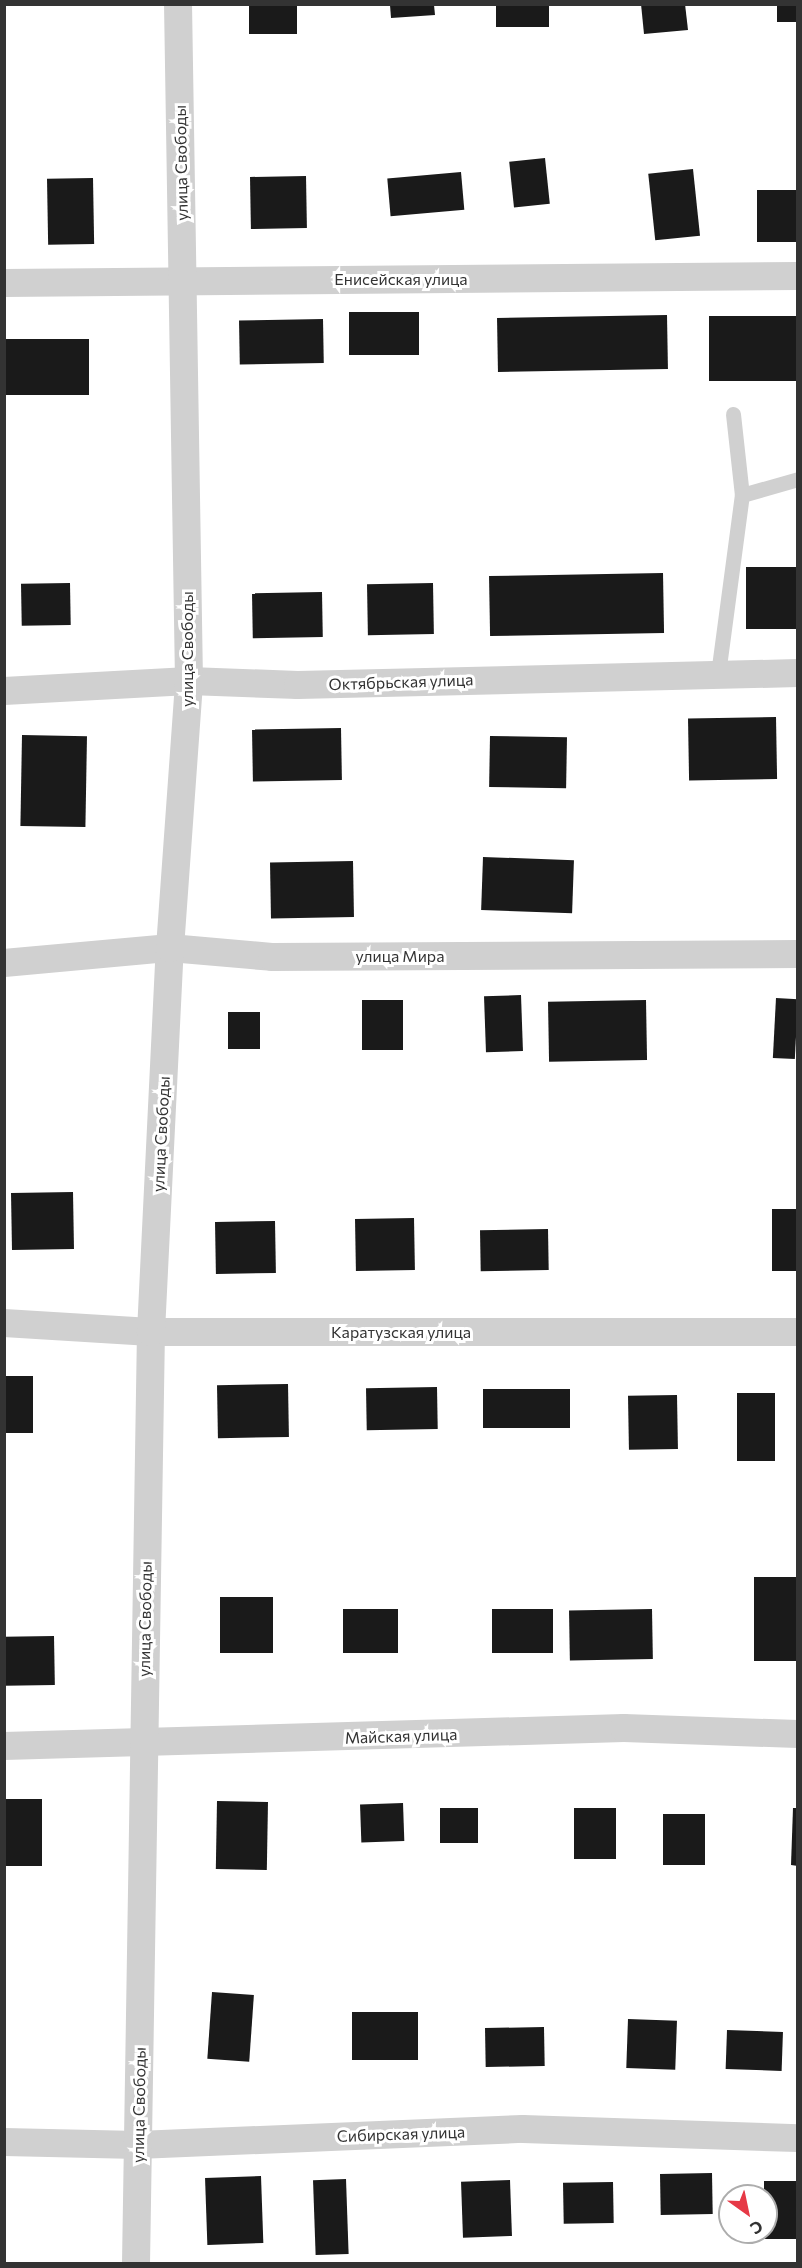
<!DOCTYPE html>
<html>
<head>
<meta charset="utf-8">
<style>
	body { margin:0 }
	#map { position:relative; width:802px; height:2268px; overflow:hidden; background:#fff; font-family:Commissioner,sans-serif }
	div>[style] { position:absolute }
	.building>* { inset:0; background:#1a1a1a; transform-origin:0 0 }
	.service>* { height:15px; margin:-7.5px; padding:0 7.5px; transform-origin:7.5px; border-radius:7.5px; background:#d0d0d0 }
	.minor>* { height:28px; margin:-14px; padding:0 14px; transform-origin:14px; border-radius:14px; background:#d0d0d0 }
	span { translate:-50% -50%; white-space:nowrap; text-align:center; line-height:1.15; -webkit-text-stroke:6px #fff; paint-order:stroke }
	.street-label { font-size:16px; color:#333 }
	.frame { position:absolute; inset:0; border:6px solid #333; pointer-events:none }
	.north { position:absolute; left:718px; top:2184px; width:60px; height:60px; box-sizing:border-box; background:#fff; border:2px solid #adadad; border-radius:50%; rotate:147deg; font-size:16px; font-weight:700; line-height:24px; text-align:center; color:#333 }
	.north::after { content:''; display:block; margin:auto; width:21px; height:27px; background:#e63946; clip-path:polygon(50% 0,100% 100%,50% 72%,0 100%) }
</style>
</head>
<body>
<div id="map">
	<div class="building">
		<i style="left:249px;top:4px;width:48px;height:30px"></i>
		<i style="left:496px;top:4px;width:53px;height:23px"></i>
		<i style="clip-path:polygon(641px 4px,685px 4px,688px 30px,644px 34px)"></i>
		<i style="left:777px;top:4px;width:21px;height:18px"></i>
		<i style="clip-path:polygon(390px 5px,434px 5px,435px 15px,391px 18px)"></i>
		<i style="left:545px;top:158px;width:46px;height:36px;rotate:84deg"></i>
		<i style="left:693px;top:169px;width:67px;height:45px;rotate:84deg"></i>
		<i style="left:461px;top:172px;width:38px;height:74px;rotate:85deg"></i>
		<i style="left:306px;top:176px;width:52px;height:56px;rotate:89deg"></i>
		<i style="left:93px;top:178px;width:66px;height:46px;rotate:89deg"></i>
		<i style="left:798px;top:190px;width:52px;height:41px;rotate:90deg"></i>
		<i style="left:419px;top:312px;width:43px;height:70px;rotate:90deg"></i>
		<i style="left:667px;top:315px;width:54px;height:170px;rotate:89deg"></i>
		<i style="left:798px;top:316px;width:65px;height:89px;rotate:90deg"></i>
		<i style="left:323px;top:319px;width:44px;height:84px;rotate:89deg"></i>
		<i style="left:89px;top:339px;width:56px;height:85px;rotate:90deg"></i>
		<i style="left:798px;top:567px;width:62px;height:52px;rotate:90deg"></i>
		<i style="left:663px;top:573px;width:60px;height:174px;rotate:89deg"></i>
		<i style="left:70px;top:583px;width:42px;height:49px;rotate:89deg"></i>
		<i style="left:433px;top:583px;width:51px;height:66px;rotate:89deg"></i>
		<i style="left:322px;top:592px;width:45px;height:70px;rotate:89deg"></i>
		<i style="left:776px;top:717px;width:62px;height:88px;rotate:89deg"></i>
		<i style="left:341px;top:728px;width:52px;height:89px;rotate:89deg"></i>
		<i style="left:22px;top:735px;width:65px;height:91px;rotate:1deg"></i>
		<i style="left:490px;top:736px;width:77px;height:51px;rotate:1deg"></i>
		<i style="left:483px;top:857px;width:91px;height:53px;rotate:2deg"></i>
		<i style="left:353px;top:861px;width:56px;height:83px;rotate:89deg"></i>
		<i style="left:521px;top:995px;width:56px;height:37px;rotate:88deg"></i>
		<i style="left:776px;top:998px;width:22px;height:60px;rotate:3deg"></i>
		<i style="left:362px;top:1000px;width:41px;height:50px"></i>
		<i style="left:646px;top:1000px;width:60px;height:98px;rotate:89deg"></i>
		<i style="left:228px;top:1012px;width:32px;height:37px"></i>
		<i style="left:73px;top:1192px;width:57px;height:62px;rotate:89deg"></i>
		<i style="left:798px;top:1209px;width:62px;height:26px;rotate:90deg"></i>
		<i style="left:414px;top:1218px;width:52px;height:59px;rotate:89deg"></i>
		<i style="left:275px;top:1221px;width:52px;height:60px;rotate:89deg"></i>
		<i style="left:548px;top:1229px;width:41px;height:68px;rotate:89deg"></i>
		<i style="left:4px;top:1376px;width:29px;height:57px"></i>
		<i style="left:288px;top:1384px;width:53px;height:71px;rotate:89deg"></i>
		<i style="left:437px;top:1387px;width:42px;height:71px;rotate:89deg"></i>
		<i style="left:483px;top:1389px;width:87px;height:39px"></i>
		<i style="left:737px;top:1393px;width:38px;height:68px"></i>
		<i style="left:677px;top:1395px;width:54px;height:49px;rotate:89deg"></i>
		<i style="left:798px;top:1577px;width:84px;height:44px;rotate:90deg"></i>
		<i style="left:220px;top:1597px;width:53px;height:56px"></i>
		<i style="left:398px;top:1609px;width:44px;height:55px;rotate:90deg"></i>
		<i style="left:553px;top:1609px;width:44px;height:61px;rotate:90deg"></i>
		<i style="left:652px;top:1609px;width:50px;height:83px;rotate:89deg"></i>
		<i style="left:54px;top:1636px;width:49px;height:50px;rotate:89deg"></i>
		<i style="left:4px;top:1799px;width:38px;height:67px"></i>
		<i style="left:217px;top:1801px;width:51px;height:68px;rotate:1deg"></i>
		<i style="left:403px;top:1803px;width:38px;height:43px;rotate:88deg"></i>
		<i style="left:478px;top:1808px;width:35px;height:38px;rotate:90deg"></i>
		<i style="left:574px;top:1808px;width:42px;height:51px"></i>
		<i style="clip-path:polygon(793px 1808px,798px 1808px,798px 1866px,791px 1865px)"></i>
		<i style="left:663px;top:1814px;width:42px;height:51px"></i>
		<i style="left:212px;top:1992px;width:42px;height:67px;rotate:4deg"></i>
		<i style="left:352px;top:2012px;width:66px;height:48px"></i>
		<i style="left:628px;top:2019px;width:49px;height:49px;rotate:2deg"></i>
		<i style="left:544px;top:2027px;width:39px;height:59px;rotate:89deg"></i>
		<i style="left:727px;top:2030px;width:56px;height:39px;rotate:2deg"></i>
		<i style="left:712px;top:2173px;width:41px;height:52px;rotate:89deg"></i>
		<i style="left:261px;top:2176px;width:67px;height:56px;rotate:88deg"></i>
		<i style="left:346px;top:2179px;width:75px;height:33px;rotate:88deg"></i>
		<i style="left:510px;top:2180px;width:56px;height:49px;rotate:88deg"></i>
		<i style="left:798px;top:2181px;width:58px;height:34px;rotate:90deg"></i>
		<i style="left:613px;top:2182px;width:41px;height:50px;rotate:89deg"></i>
	</div>
	<div class="service">
		<i style="left:733px;top:414px;width:81px;rotate:83.7deg"></i>
		<i style="left:718px;top:674px;width:181px;rotate:-82.4deg"></i>
		<i style="left:742px;top:495px;width:58px;rotate:-15.9deg"></i>
	</div>
	<div class="minor">
		<i style="left:4px;top:283px;width:794px;rotate:-0.51deg"></i>
		<i style="left:4px;top:691px;width:185px;rotate:-3.1deg"></i>
		<i style="left:189px;top:681px;width:109px;rotate:2.1deg"></i>
		<i style="left:298px;top:685px;width:500px;rotate:-1.37deg"></i>
		<i style="left:4px;top:963px;width:167px;rotate:-5.2deg"></i>
		<i style="left:170px;top:948px;width:102px;rotate:5deg"></i>
		<i style="left:272px;top:957px;width:526px;rotate:-0.33deg"></i>
		<i style="left:4px;top:1323px;width:147px;rotate:3.5deg"></i>
		<i style="left:151px;top:1332px;width:647px"></i>
		<i style="left:4px;top:1746px;width:620px;rotate:-1.66deg"></i>
		<i style="left:624px;top:1728px;width:174px;rotate:2deg"></i>
		<i style="left:4px;top:2142px;width:134px;rotate:1.3deg"></i>
		<i style="left:138px;top:2145px;width:385px;rotate:-2.4deg"></i>
		<i style="left:523px;top:2129px;width:275px;rotate:1.9deg"></i>
		<i style="left:136px;top:2264px;width:932px;rotate:-89.08deg"></i>
		<i style="left:151px;top:1332px;width:384px;rotate:-87.2deg"></i>
		<i style="left:170px;top:948px;width:268px;rotate:-85.9deg"></i>
		<i style="left:189px;top:681px;width:677px;rotate:-90.93deg"></i>
	</div>
	<div class="street-label">
		<span style="left:181px;top:163px;rotate:-91deg">улица Свободы</span>
		<span style="left:401px;top:279px">Енисейская улица</span>
		<span style="left:187px;top:649px;rotate:-90deg">улица Свободы</span>
		<span style="left:401px;top:682px;rotate:-2deg">Октябрьская улица</span>
		<span style="left:400px;top:956px">улица Мира</span>
		<span style="left:161px;top:1134px;rotate:-87deg">улица Свободы</span>
		<span style="left:401px;top:1332px">Каратузская улица</span>
		<span style="left:145px;top:1619px;rotate:-89deg">улица Свободы</span>
		<span style="left:401px;top:1736px;rotate:-2deg">Майская улица</span>
		<span style="left:139px;top:2105px;rotate:-89deg">улица Свободы</span>
		<span style="left:401px;top:2134px;rotate:-2deg">Сибирская улица</span>
	</div>
	<div class="frame"></div>
	<div class="north">С</div>
</div>
</body>
</html>
